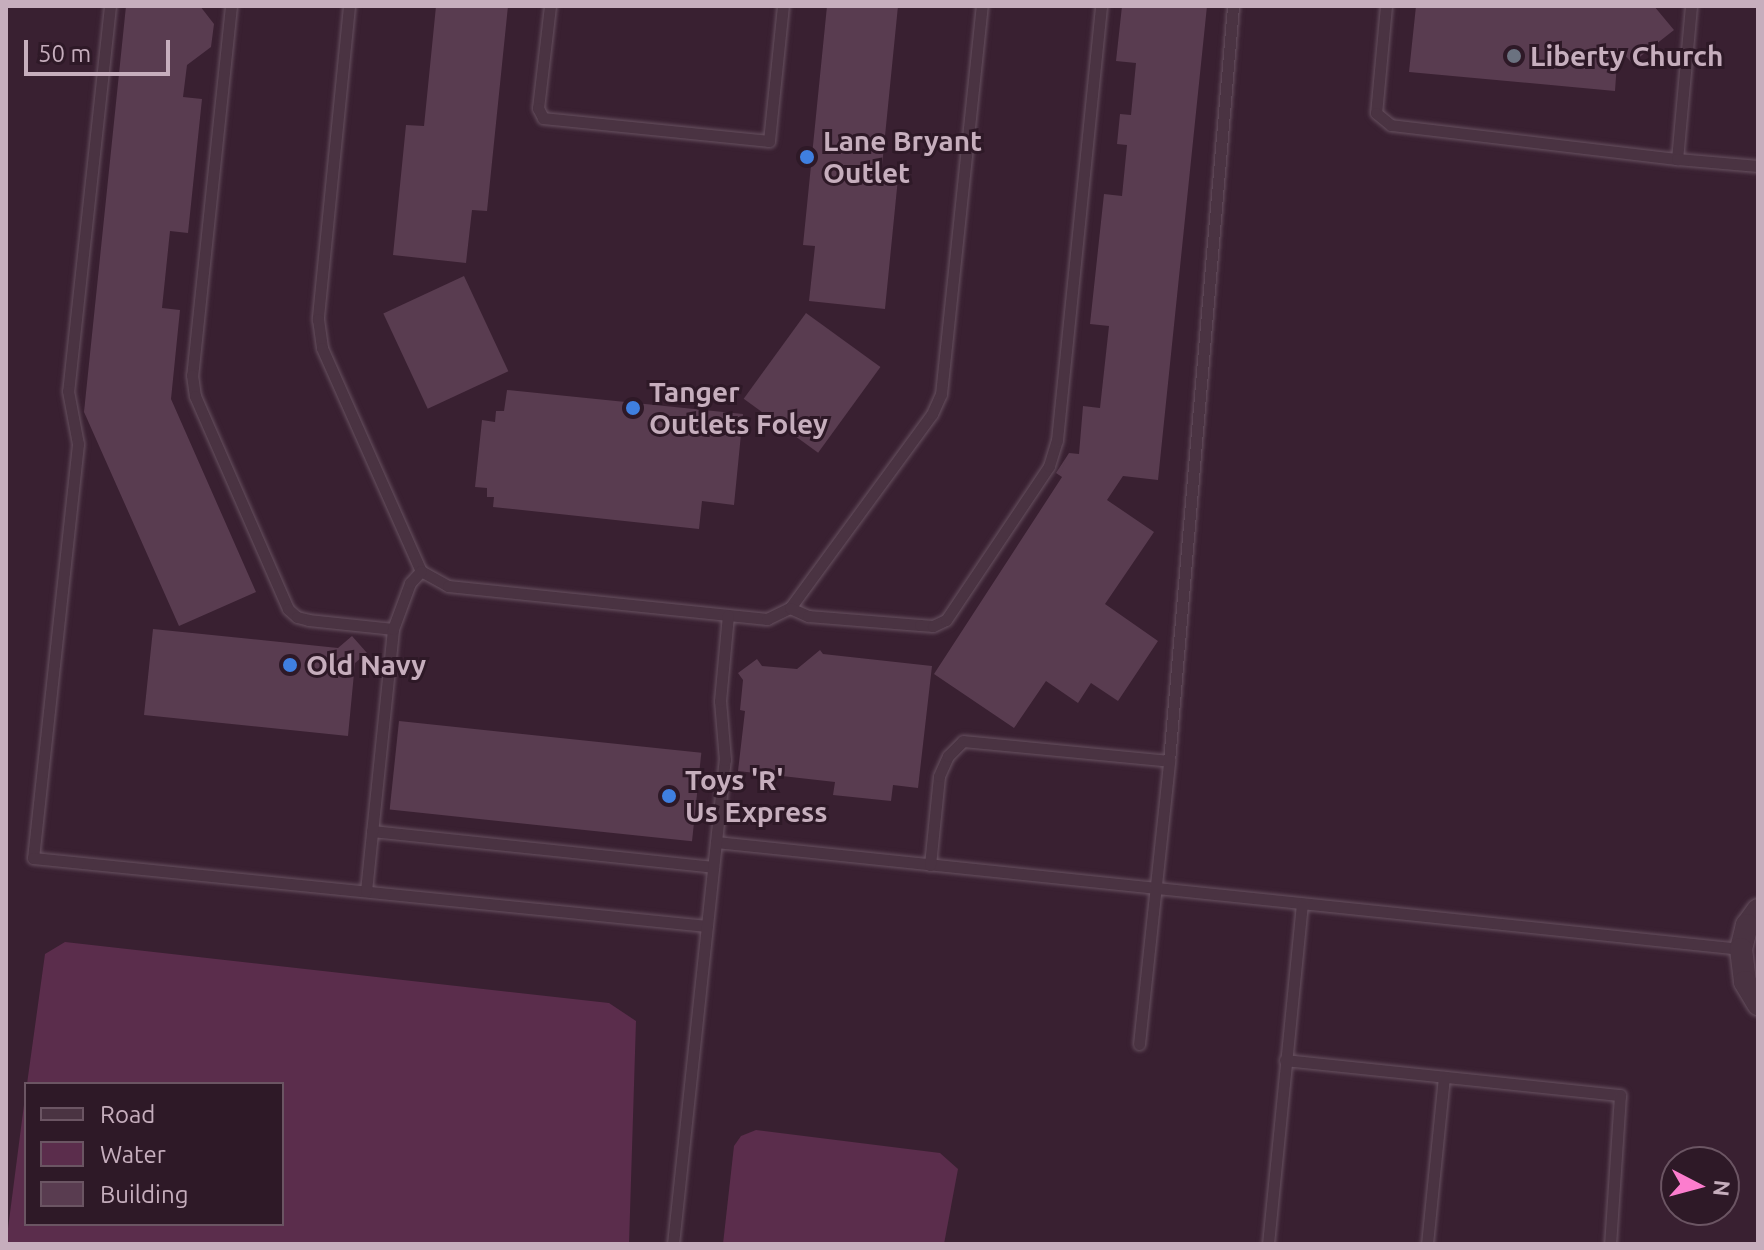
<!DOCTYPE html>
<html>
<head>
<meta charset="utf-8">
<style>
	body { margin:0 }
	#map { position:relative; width:1764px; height:1250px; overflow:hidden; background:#392031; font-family:Ubuntu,sans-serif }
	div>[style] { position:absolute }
	.water>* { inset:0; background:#5b2d4c }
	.building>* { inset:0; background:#593c50; transform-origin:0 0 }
	.roads { filter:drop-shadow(0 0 2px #675160) drop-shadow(0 0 2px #675160) }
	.service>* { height:11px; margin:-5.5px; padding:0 5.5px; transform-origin:5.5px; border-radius:5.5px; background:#4a3342 }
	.minor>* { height:22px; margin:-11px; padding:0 11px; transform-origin:11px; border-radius:11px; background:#4a3342 }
	.dots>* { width:22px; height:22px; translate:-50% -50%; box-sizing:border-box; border:4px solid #2e1927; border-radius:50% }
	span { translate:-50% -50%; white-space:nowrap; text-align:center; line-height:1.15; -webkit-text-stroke:6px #2e1927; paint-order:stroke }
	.poi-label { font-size:28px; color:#c6aebd; font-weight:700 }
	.left { translate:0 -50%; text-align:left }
	.frame { position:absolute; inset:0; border:8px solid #c6aebd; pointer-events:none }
	.legend { position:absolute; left:24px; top:1082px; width:260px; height:144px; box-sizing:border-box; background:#2e1927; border:2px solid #6b5563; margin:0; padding:10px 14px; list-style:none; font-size:24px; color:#c6aebd }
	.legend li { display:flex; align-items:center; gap:16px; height:40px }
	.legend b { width:40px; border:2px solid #6b5563 }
	.north { position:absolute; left:1660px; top:1146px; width:80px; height:80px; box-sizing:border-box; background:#2e1927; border:2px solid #6b5563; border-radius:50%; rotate:96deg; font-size:22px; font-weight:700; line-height:32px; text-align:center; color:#c6aebd }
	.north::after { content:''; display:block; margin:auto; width:28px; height:36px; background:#fc7dce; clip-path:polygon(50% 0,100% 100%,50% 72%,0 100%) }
	.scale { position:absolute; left:24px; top:40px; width:146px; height:36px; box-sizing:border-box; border:4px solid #c6aebd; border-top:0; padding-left:10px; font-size:24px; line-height:28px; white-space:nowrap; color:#c6aebd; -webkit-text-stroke:6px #2e1927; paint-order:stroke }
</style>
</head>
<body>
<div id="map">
	<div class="water">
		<i style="clip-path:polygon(65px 942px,609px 1003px,636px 1021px,629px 1244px,6px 1244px,26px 1089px,26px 1224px,282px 1224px,282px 1084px,27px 1084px,45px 954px)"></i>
		<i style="clip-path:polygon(756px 1130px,940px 1153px,958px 1169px,944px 1244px,723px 1244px,734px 1146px,741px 1136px)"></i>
	</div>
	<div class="building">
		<i style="clip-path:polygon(126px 6px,200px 6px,214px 24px,211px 47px,187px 65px,183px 97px,202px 99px,188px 233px,170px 231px,162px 308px,180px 310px,171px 399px,256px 592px,179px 626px,84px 412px)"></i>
		<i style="clip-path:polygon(436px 6px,508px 6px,487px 211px,472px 210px,466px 263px,393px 255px,406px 125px,424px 126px)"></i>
		<i style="clip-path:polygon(827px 6px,898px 6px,881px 176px,898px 178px,885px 309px,809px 301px,815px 246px,803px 245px)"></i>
		<i style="clip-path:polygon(1122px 6px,1207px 6px,1158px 480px,1123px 476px,1107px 500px,1154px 532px,1105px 604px,1158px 641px,1118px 701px,1091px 683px,1078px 703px,1046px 681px,1014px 728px,934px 674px,1062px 477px,1056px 473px,1069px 453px,1079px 454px,1083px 406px,1100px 408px,1109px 326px,1090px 324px,1104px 194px,1122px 196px,1127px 145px,1117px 144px,1120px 114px,1131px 115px,1136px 63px,1116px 61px)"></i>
		<i style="clip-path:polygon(1416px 6px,1654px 6px,1674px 30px,1632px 63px,1618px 48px,1615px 91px,1409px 72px)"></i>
		<i style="left:464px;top:276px;width:105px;height:89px;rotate:65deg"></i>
		<i style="left:806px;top:313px;width:92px;height:106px;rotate:36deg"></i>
		<i style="clip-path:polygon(507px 390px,743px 414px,734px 505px,702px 501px,699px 529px,493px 507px,494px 497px,487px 497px,487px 488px,475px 487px,482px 420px,495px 422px,496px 411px,504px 411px)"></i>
		<i style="clip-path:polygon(153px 629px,338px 648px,352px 636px,367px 653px,355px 663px,348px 736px,144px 715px)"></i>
		<i style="clip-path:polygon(820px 650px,823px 654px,932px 666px,918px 788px,893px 785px,891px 801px,833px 795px,835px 782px,738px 771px,745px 711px,740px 710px,743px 680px,738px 673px,757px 659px,762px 666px,797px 669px)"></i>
		<i style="left:399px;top:721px;width:304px;height:89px;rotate:6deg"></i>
	</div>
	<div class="roads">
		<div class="service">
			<i style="left:110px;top:6px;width:387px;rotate:96.2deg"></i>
			<i style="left:68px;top:391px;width:54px;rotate:79.3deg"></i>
			<i style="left:78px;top:444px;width:416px;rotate:96.2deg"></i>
			<i style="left:33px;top:858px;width:677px;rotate:5.76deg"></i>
			<i style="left:231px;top:6px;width:371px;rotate:96deg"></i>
			<i style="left:192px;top:375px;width:21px;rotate:82deg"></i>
			<i style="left:195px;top:396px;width:232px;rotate:66.4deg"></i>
			<i style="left:288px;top:609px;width:12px;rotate:42deg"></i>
			<i style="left:297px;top:617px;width:12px;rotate:14deg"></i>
			<i style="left:309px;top:620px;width:84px;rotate:6.1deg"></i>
			<i style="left:349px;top:6px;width:315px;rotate:95.7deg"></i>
			<i style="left:318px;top:319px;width:29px;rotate:82deg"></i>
			<i style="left:322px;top:348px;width:244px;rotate:66.1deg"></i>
			<i style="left:421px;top:571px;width:31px;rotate:29deg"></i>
			<i style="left:448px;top:586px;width:321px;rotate:5.9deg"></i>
			<i style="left:767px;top:619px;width:25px;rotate:-26deg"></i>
			<i style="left:790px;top:608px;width:240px;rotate:-53.8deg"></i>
			<i style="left:932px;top:414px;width:22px;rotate:-66deg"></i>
			<i style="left:941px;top:394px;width:390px;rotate:-84deg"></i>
			<i style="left:550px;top:6px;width:103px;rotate:96.7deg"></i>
			<i style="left:538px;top:108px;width:11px;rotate:63deg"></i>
			<i style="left:543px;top:118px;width:227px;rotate:5.8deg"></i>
			<i style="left:769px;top:141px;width:136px;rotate:-84.1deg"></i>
			<i style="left:1386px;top:6px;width:107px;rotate:95.3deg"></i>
			<i style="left:1376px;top:113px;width:19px;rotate:39deg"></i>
			<i style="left:1391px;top:125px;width:288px;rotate:6.8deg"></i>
			<i style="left:1691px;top:6px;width:154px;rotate:95.2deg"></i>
			<i style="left:1677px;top:159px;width:81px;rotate:4.9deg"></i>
			<i style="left:790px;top:608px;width:20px;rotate:24deg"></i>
			<i style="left:808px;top:616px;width:112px;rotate:4.6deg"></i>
			<i style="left:920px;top:625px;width:13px;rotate:4deg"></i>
			<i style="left:933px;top:626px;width:14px;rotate:-25deg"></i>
			<i style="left:946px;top:620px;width:185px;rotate:-56.2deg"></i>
			<i style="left:1049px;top:466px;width:27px;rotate:-73deg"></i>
			<i style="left:1057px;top:440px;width:436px;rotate:-84.2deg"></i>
			<i style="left:372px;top:831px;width:343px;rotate:6deg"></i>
			<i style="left:716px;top:842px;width:1031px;rotate:5.96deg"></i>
			<i style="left:930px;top:865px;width:89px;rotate:-84.2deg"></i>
			<i style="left:939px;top:776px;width:22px;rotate:-66deg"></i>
			<i style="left:948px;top:756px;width:21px;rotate:-45deg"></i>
			<i style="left:963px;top:741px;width:207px;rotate:5.5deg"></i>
			<i style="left:1169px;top:761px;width:758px;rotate:-85.15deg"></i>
			<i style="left:366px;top:891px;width:263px;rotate:-84.1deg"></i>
			<i style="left:393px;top:629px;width:49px;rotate:-69.7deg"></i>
			<i style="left:410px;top:583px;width:16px;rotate:-47deg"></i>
			<i style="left:1139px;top:1044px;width:285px;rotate:-83.9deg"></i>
			<i style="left:1285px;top:1060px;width:337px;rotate:6deg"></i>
			<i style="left:1620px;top:1095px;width:149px;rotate:93.8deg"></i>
			<i style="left:673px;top:1244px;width:487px;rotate:-83.9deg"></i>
			<i style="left:725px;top:760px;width:59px;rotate:-94.8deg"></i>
			<i style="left:720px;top:701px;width:86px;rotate:-84.7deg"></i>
			<i style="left:1268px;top:1244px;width:342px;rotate:-84.3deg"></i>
			<i style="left:1427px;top:1244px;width:168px;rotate:-84.2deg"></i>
		</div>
		<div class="minor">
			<i style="left:1758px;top:910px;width:19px;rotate:126deg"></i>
			<i style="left:1747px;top:925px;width:25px;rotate:104deg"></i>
			<i style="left:1741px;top:949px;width:33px;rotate:83deg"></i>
			<i style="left:1745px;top:982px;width:26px;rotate:59deg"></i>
		</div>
	</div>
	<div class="dots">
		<i style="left:1514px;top:56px;background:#6b7280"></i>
		<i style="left:807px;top:157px;background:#3f7fe0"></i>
		<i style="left:633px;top:408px;background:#3f7fe0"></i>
		<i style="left:290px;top:665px;background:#3f7fe0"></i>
		<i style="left:669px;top:796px;background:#3f7fe0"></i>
	</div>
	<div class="poi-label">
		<span class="left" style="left:1530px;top:56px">Liberty Church</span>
		<span class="left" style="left:823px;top:157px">Lane Bryant<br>Outlet</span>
		<span class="left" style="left:649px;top:408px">Tanger<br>Outlets Foley</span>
		<span class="left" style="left:306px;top:665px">Old Navy</span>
		<span class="left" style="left:685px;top:796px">Toys 'R'<br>Us Express</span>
	</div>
	<div class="frame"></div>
	<ul class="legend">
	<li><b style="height:10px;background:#4a3342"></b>Road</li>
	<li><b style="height:22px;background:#5b2d4c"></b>Water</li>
	<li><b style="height:22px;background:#593c50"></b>Building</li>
	</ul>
	<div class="north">N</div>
	<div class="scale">50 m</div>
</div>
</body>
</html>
